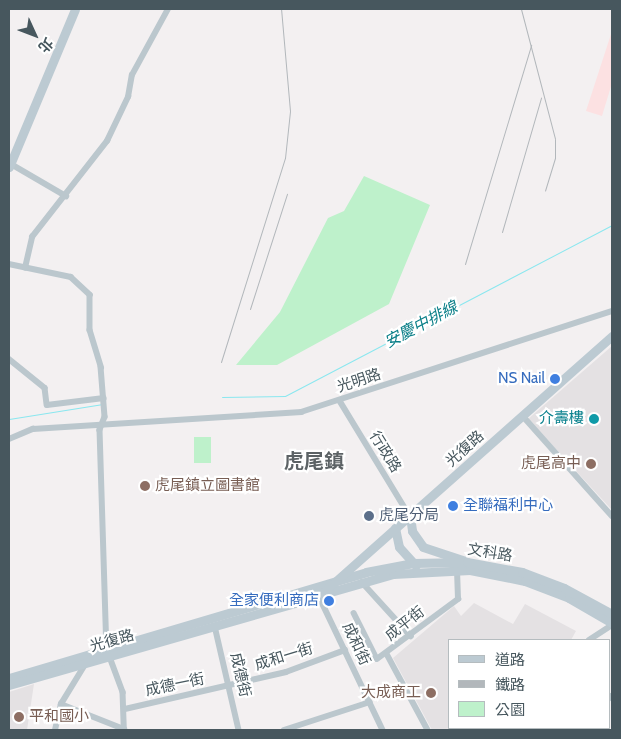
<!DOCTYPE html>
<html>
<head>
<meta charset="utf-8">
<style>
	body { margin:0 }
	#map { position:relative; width:621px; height:739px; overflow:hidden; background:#f3f0f1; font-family:Cabin,"Noto Sans TC",sans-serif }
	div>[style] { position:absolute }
	.education>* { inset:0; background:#e4e1e3 }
	.medical>* { inset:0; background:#fce1e2 }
	.green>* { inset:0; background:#bef1cb; transform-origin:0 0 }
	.stream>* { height:1px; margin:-0.5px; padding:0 0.5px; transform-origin:0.5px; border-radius:0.5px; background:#8ae7ef }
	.street>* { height:5.5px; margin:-2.75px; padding:0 2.75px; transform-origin:2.75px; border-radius:2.75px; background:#bbc7cd }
	.secondary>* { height:9px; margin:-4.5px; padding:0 4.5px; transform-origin:4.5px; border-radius:4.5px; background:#bccad2 }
	.rail>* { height:1px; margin:-0.5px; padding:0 0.5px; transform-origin:0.5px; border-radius:0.5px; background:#b2b7bb }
	.dots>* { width:14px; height:14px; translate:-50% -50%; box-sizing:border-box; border:2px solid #fff; border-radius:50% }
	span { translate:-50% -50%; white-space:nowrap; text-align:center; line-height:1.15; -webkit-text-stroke:4.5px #fff; paint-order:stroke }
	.shop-label { font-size:15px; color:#366cbe }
	.right { translate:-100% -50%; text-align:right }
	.left { translate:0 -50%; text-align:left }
	.street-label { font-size:15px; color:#47575e }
	.culture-label { font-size:15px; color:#0d838f }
	.education-label { font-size:15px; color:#785e54 }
	.service-label { font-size:15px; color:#4e5e75 }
	.water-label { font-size:16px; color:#0a7f88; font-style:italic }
	.district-label { font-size:20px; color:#5c6265; font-weight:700 }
	.frame { position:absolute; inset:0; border:10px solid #47575e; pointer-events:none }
	.legend { position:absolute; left:448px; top:639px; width:162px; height:90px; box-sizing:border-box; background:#fff; border:1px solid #b5bcbf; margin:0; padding:6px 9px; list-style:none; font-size:15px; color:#47575e }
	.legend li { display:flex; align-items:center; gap:10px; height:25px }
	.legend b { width:25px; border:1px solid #b5bcbf }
	.north { position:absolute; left:10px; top:10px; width:50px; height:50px; -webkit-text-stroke:4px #fff; paint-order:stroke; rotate:133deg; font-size:14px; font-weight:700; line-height:20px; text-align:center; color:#47575e }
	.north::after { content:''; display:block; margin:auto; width:18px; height:22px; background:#47575e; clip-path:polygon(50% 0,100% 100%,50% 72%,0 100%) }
</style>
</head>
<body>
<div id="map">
	<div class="education">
		<i style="clip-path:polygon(612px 346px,612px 510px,528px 419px)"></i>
		<i style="clip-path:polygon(474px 603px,513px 624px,525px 604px,576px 631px,571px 640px,450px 640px,450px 728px,459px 728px,432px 730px,393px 658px,454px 606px,461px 616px)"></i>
		<i style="clip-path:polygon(34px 684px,27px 730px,9px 730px,9px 692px)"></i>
	</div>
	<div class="medical">
		<i style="clip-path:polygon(612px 31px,612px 83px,602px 116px,586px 111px)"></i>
	</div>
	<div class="green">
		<i style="clip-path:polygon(364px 176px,430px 205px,389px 304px,277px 365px,236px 365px,280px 312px,328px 218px,344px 211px)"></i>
		<i style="left:194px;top:437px;width:17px;height:26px"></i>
	</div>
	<div class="stream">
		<i style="left:222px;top:397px;width:63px;rotate:-0.9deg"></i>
		<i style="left:285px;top:396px;width:369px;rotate:-27.6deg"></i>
		<i style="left:9px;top:419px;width:95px;rotate:-9.1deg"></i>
	</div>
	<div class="street">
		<i style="left:11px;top:164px;width:64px;rotate:30.2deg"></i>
		<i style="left:9px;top:264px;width:63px;rotate:11.8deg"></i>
		<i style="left:71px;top:277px;width:26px;rotate:43deg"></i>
		<i style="left:90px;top:295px;width:35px;rotate:90deg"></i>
		<i style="left:90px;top:330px;width:39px;rotate:73deg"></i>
		<i style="left:101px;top:367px;width:50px;rotate:85.4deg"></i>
		<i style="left:105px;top:417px;width:14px;rotate:111deg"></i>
		<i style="left:100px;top:430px;width:219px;rotate:88.2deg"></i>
		<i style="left:107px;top:649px;width:46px;rotate:69.6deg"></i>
		<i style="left:123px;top:692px;width:38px;rotate:88deg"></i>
		<i style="left:25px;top:268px;width:32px;rotate:-77deg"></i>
		<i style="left:32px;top:237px;width:122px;rotate:-52deg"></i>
		<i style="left:107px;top:141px;width:49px;rotate:-64.5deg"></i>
		<i style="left:128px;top:97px;width:22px;rotate:-80deg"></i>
		<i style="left:132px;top:75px;width:75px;rotate:-61.4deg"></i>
		<i style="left:9px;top:359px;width:46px;rotate:38.9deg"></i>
		<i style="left:45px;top:388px;width:17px;rotate:83deg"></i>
		<i style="left:47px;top:405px;width:57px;rotate:-7deg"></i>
		<i style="left:340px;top:401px;width:135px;rotate:58.7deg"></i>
		<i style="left:523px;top:416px;width:134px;rotate:48.3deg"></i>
		<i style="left:9px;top:439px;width:26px;rotate:-23deg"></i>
		<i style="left:33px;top:429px;width:269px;rotate:-3.6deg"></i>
		<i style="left:301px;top:412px;width:327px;rotate:-18deg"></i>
		<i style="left:362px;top:582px;width:73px;rotate:47.8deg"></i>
		<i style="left:319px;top:596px;width:148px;rotate:64.5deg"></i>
		<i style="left:354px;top:613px;width:51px;rotate:63.4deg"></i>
		<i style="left:377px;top:659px;width:101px;rotate:-36.5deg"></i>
		<i style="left:458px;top:599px;width:30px;rotate:-92deg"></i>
		<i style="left:215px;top:626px;width:107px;rotate:77deg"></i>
		<i style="left:589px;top:640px;width:27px;rotate:-33deg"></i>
		<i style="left:387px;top:654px;width:86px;rotate:61.7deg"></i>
		<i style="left:610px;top:696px;width:3px;rotate:45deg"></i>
		<i style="left:61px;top:704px;width:68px;rotate:21.6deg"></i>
		<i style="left:125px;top:709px;width:165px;rotate:-12.9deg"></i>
		<i style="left:286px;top:672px;width:63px;rotate:-20.4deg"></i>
		<i style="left:507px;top:728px;width:4px;rotate:34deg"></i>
		<i style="left:55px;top:730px;width:27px;rotate:-77deg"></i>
		<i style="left:61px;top:704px;width:48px;rotate:-58.6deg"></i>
		<i style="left:284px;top:730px;width:90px;rotate:-18deg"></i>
		<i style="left:462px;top:730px;width:4px;rotate:-34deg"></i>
		<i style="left:549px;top:730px;width:4px;rotate:-34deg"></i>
	</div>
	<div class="secondary">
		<i style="left:9px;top:167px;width:171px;rotate:-67.3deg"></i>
		<i style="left:410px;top:516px;width:15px;rotate:82deg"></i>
		<i style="left:412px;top:531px;width:19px;rotate:55deg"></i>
		<i style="left:423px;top:547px;width:44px;rotate:18.4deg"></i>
		<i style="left:395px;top:528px;width:19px;rotate:78deg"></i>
		<i style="left:399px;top:547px;width:25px;rotate:48deg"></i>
		<i style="left:327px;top:593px;width:69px;rotate:-16.1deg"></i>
		<i style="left:393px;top:574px;width:77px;rotate:-3deg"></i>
		<i style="left:470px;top:570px;width:56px;rotate:11.3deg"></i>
		<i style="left:525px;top:581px;width:47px;rotate:21.1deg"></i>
		<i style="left:569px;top:598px;width:50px;rotate:30.2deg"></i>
		<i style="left:9px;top:678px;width:372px;rotate:-16.5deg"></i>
		<i style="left:366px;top:572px;width:48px;rotate:-10.8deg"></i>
		<i style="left:413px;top:563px;width:54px;rotate:-1.1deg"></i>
		<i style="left:467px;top:562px;width:56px;rotate:10.3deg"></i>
		<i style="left:522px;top:572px;width:45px;rotate:20.9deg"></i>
		<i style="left:564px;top:588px;width:55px;rotate:28.4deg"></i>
		<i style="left:9px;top:685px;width:323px;rotate:-16deg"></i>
		<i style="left:319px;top:596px;width:392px;rotate:-41.6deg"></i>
	</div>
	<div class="rail">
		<i style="left:521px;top:9px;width:134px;rotate:75.3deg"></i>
		<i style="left:555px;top:139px;width:19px;rotate:90deg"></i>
		<i style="left:555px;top:158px;width:34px;rotate:107deg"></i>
		<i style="left:502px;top:232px;width:140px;rotate:-73.8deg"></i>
		<i style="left:465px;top:264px;width:229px;rotate:-73.2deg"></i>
		<i style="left:250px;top:309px;width:121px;rotate:-72.2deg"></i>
		<i style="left:221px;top:362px;width:214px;rotate:-72.6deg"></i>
		<i style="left:285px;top:158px;width:47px;rotate:-83.9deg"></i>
		<i style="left:290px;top:111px;width:102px;rotate:-95deg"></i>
	</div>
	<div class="dots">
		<i style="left:555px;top:379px;background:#3f7fe0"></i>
		<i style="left:594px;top:419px;background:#0f9aa8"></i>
		<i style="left:591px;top:464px;background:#8d6e63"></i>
		<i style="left:145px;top:486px;background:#8d6e63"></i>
		<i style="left:453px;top:506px;background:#3f7fe0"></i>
		<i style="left:369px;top:516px;background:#5c6f8a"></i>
		<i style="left:329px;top:601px;background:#3f7fe0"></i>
		<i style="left:431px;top:693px;background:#8d6e63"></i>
		<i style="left:19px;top:717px;background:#8d6e63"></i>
	</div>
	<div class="shop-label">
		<span class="right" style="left:545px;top:379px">NS Nail</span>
		<span class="left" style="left:463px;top:506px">全聯福利中心</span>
		<span class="right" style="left:319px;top:601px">全家便利商店</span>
	</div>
	<div class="street-label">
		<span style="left:359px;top:381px;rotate:-18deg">光明路</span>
		<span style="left:465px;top:449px;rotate:-42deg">光復路</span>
		<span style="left:385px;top:452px;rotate:58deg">行政路</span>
		<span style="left:490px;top:553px;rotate:9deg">文科路</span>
		<span style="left:405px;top:624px;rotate:-38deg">成平街</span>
		<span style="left:112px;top:641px;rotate:-16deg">光復路</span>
		<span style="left:356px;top:644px;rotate:65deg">成和街</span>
		<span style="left:284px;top:657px;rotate:-17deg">成和一街</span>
		<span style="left:240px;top:675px;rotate:77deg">成德街</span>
		<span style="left:175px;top:685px;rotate:-12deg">成德一街</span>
	</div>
	<div class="culture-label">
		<span class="right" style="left:584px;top:419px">介壽樓</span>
	</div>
	<div class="education-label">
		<span class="right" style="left:581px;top:464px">虎尾高中</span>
		<span class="left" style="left:155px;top:486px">虎尾鎮立圖書館</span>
		<span class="right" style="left:421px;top:693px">大成商工</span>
		<span class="left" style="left:29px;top:717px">平和國小</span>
	</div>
	<div class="service-label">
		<span class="left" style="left:379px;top:516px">虎尾分局</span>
	</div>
	<div class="water-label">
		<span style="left:421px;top:325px;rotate:-28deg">安慶中排線</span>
	</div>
	<div class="district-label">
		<span style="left:314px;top:461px">虎尾鎮</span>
	</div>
	<div class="frame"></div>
	<ul class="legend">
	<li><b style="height:6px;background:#bccad2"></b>道路</li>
	<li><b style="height:6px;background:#b2b7bb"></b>鐵路</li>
	<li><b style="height:14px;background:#bef1cb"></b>公園</li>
	</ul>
	<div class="north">北</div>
</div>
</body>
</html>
